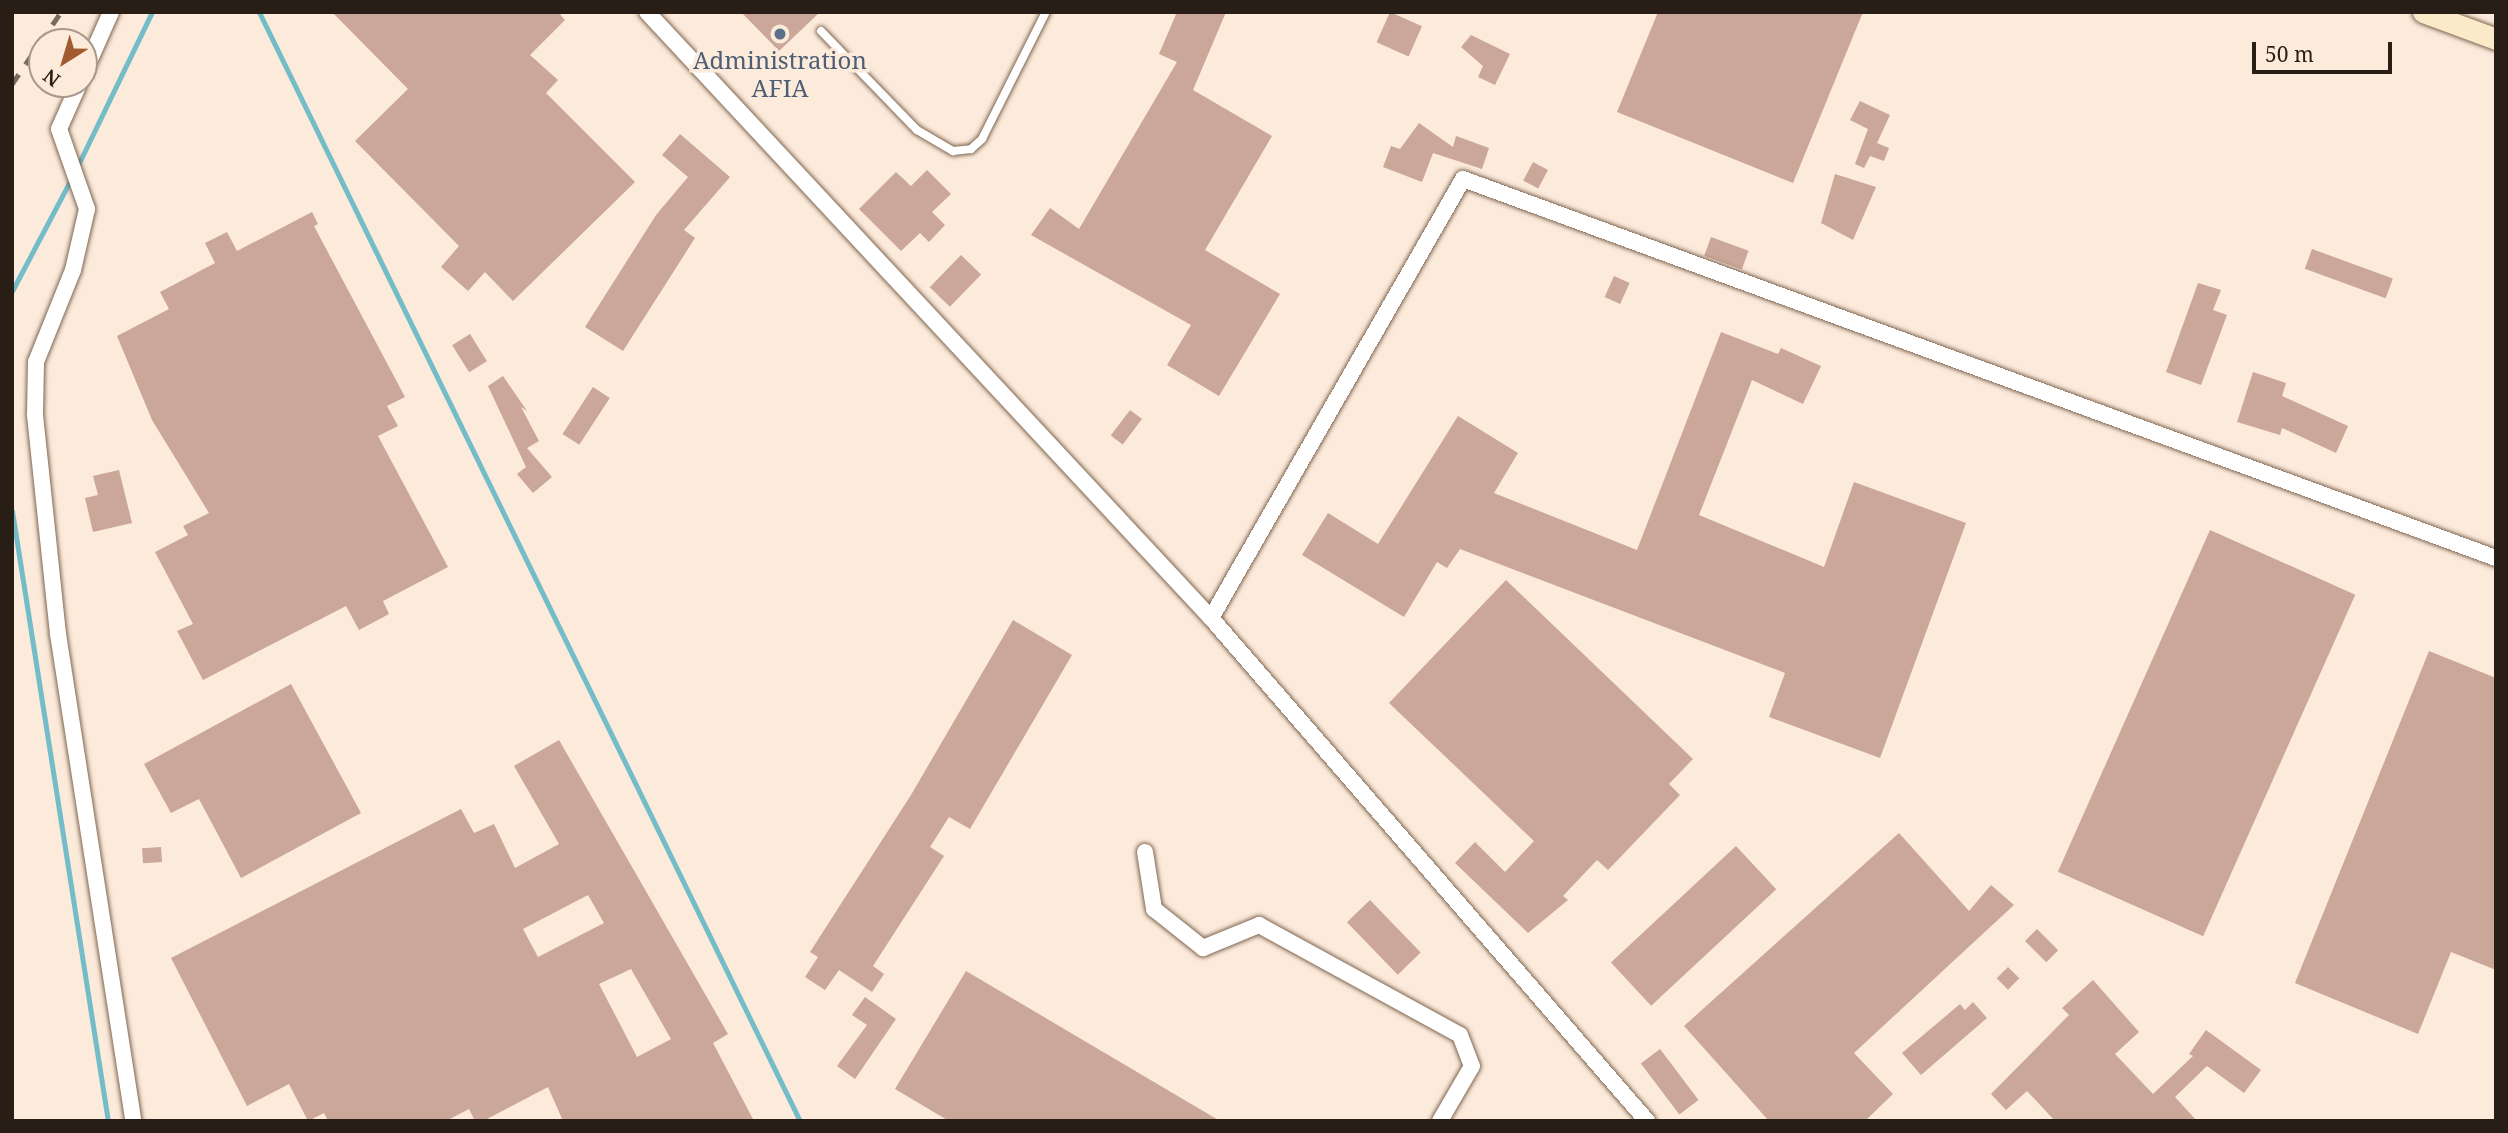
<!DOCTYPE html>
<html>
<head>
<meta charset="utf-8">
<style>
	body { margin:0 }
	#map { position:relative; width:2508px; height:1133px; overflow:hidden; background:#fceadb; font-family:"Noto Serif",serif }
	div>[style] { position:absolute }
	.stream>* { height:5px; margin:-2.5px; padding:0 2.5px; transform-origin:2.5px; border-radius:2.5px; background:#73bcc8 }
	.building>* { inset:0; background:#caa798; transform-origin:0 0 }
	.roads { filter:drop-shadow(0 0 2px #7f6650) drop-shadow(0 0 2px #7f6650) }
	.service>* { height:8px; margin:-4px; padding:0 4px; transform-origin:4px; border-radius:4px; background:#fff }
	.minor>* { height:16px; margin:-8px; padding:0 8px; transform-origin:8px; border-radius:8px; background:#fff }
	.secondary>* { height:21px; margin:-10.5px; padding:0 10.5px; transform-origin:10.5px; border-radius:10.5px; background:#faeac8 }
	.rail>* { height:5px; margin-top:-2.5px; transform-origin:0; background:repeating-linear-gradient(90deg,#786b5f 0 12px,transparent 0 24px) }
	.dots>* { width:19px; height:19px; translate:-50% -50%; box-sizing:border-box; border:4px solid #fceadb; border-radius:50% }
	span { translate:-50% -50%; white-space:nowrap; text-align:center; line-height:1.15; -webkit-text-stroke:7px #fceadb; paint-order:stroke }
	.service-label { font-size:24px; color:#4e5e75 }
	.frame { position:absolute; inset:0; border:14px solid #291e15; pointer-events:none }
	.north { position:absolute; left:28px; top:28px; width:70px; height:70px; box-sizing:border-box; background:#fceadb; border:2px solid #a8988c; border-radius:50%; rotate:217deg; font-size:19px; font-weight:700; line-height:28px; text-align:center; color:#291e15 }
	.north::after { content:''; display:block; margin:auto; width:24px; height:32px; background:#a05c2e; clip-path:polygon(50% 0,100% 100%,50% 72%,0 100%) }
	.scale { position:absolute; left:2252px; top:42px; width:140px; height:32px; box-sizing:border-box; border:4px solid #291e15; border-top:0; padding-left:9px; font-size:21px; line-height:24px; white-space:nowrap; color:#291e15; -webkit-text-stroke:5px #fceadb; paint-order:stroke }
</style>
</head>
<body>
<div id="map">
	<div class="stream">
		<i style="left:259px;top:12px;width:1234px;rotate:64deg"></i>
		<i style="left:77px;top:167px;width:172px;rotate:-64.2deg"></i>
		<i style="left:12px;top:291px;width:127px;rotate:-62.2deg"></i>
		<i style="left:12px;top:511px;width:618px;rotate:81.06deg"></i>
	</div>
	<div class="building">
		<i style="clip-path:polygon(332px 12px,558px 12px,565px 20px,530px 55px,558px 80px,546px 93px,635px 182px,513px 301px,485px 272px,468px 291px,441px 267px,459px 246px,355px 141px,408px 89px)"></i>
		<i style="clip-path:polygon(741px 12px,820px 12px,779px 51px)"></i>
		<i style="clip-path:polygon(1177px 12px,1226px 12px,1193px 90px,1272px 136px,1205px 250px,1280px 294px,1219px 396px,1167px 365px,1191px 325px,1031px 235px,1050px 208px,1079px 229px,1177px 62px,1159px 54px)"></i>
		<i style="left:1390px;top:12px;width:35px;height:33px;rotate:24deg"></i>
		<i style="clip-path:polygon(1658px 12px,1863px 12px,1793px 183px,1617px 112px)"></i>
		<i style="clip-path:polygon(1471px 35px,1510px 54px,1495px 85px,1478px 77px,1483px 66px,1461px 47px)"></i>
		<i style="clip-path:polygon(1860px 101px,1890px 115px,1877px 143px,1889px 148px,1884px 161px,1870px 156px,1864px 168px,1855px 164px,1868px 129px,1850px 120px)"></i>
		<i style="clip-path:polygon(1419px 123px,1453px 147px,1456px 136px,1489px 148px,1482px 169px,1433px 153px,1422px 182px,1383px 167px,1391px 146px,1400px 149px)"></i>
		<i style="clip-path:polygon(680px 134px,730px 177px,684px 230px,695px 238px,623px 351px,585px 327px,656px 215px,688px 177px,662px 155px)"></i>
		<i style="left:1533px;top:162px;width:17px;height:21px;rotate:28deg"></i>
		<i style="clip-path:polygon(927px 170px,951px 194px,932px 212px,945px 225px,929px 242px,920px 233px,901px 251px,859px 209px,896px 172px,911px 186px)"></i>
		<i style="clip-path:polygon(1835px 174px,1876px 187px,1853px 240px,1821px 223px)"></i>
		<i style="clip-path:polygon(312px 212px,318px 224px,314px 226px,405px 397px,387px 406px,398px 426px,378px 436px,448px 567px,383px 601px,389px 614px,359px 630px,346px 606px,203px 680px,177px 631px,193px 624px,155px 552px,188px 535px,183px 526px,209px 513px,152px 420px,117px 336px,169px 309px,160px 292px,215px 263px,205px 243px,227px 232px,237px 251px)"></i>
		<i style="left:1711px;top:237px;width:40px;height:20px;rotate:20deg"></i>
		<i style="left:2312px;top:249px;width:86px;height:21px;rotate:20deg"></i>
		<i style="left:961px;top:255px;width:28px;height:45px;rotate:44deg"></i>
		<i style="left:1614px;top:276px;width:17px;height:23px;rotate:24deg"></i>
		<i style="clip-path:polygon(2198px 283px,2221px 290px,2213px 310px,2227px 315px,2201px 385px,2166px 372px)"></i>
		<i style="clip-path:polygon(1721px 332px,1778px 354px,1781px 348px,1821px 366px,1803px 404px,1752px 380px,1699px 515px,1824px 567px,1854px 482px,1966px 523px,1880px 758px,1769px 717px,1785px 673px,1460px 549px,1447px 568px,1437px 562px,1404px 617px,1302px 555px,1328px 513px,1378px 544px,1458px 416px,1518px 453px,1494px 493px,1637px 550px)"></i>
		<i style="left:470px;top:334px;width:32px;height:21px;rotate:58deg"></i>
		<i style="clip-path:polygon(2253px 372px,2286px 383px,2282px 396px,2348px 426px,2336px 453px,2282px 428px,2280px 435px,2237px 422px)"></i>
		<i style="clip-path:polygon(503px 376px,527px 411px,521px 407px,539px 441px,527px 448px,552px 477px,533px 493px,517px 474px,526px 467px,488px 386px)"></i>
		<i style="left:593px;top:387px;width:20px;height:56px;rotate:33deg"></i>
		<i style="left:1130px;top:410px;width:15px;height:32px;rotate:37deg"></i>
		<i style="clip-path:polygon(119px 470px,132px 523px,93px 532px,85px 498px,98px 495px,93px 476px)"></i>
		<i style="left:2210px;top:530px;width:159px;height:374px;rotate:24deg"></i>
		<i style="clip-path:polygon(1506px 580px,1693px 759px,1669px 784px,1680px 795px,1608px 870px,1597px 860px,1563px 896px,1568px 900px,1528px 933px,1455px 863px,1475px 842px,1505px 872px,1534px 841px,1389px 703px)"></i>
		<i style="clip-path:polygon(1013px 620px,1072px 655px,970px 829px,949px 817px,930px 847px,944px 856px,873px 966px,884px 974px,872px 992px,839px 970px,825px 990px,805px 977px,818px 957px,810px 952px,911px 795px)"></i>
		<i style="clip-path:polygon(2429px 651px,2496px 678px,2496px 970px,2451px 952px,2418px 1034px,2295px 983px)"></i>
		<i style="clip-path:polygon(291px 684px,361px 813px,241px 878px,199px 799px,171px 813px,144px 764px)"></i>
		<i style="clip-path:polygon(evenodd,559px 740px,728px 1034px,713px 1043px,754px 1121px,563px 1121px,548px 1087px,483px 1121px,475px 1121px,469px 1109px,446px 1121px,328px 1121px,324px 1113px,308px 1121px,289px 1084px,247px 1106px,171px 958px,461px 809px,474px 833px,494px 824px,515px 868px,559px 844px,514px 766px,559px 740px,588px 895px,604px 923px,538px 957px,523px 929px,588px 895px,559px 740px,631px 969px,671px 1039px,637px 1057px,599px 984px,631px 969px)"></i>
		<i style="clip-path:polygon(1899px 833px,1969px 911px,1991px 885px,2014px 905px,1854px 1053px,1893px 1094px,1865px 1121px,1769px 1121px,1684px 1026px)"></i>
		<i style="left:1736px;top:846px;width:59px;height:171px;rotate:47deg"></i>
		<i style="left:161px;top:847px;width:15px;height:19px;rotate:86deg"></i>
		<i style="left:1370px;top:900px;width:73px;height:32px;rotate:46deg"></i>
		<i style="left:2037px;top:929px;width:30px;height:17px;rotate:45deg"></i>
		<i style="left:2008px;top:967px;width:16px;height:16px;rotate:45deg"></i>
		<i style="clip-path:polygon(966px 971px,1220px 1121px,949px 1121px,895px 1089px)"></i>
		<i style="clip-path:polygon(2093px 980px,2139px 1032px,2115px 1054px,2153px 1094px,2193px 1056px,2189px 1054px,2206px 1030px,2261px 1070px,2244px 1093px,2207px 1066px,2175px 1097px,2197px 1121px,2055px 1121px,2027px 1091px,2006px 1110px,1991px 1094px,2069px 1015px,2062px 1008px)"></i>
		<i style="clip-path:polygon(865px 997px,896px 1019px,855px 1079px,837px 1066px,867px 1025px,852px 1015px)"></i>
		<i style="clip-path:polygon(1973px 1002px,1987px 1018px,1921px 1075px,1902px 1053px,1960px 1004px,1965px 1010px)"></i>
		<i style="left:1660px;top:1049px;width:64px;height:24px;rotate:53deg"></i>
	</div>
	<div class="roads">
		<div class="service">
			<i style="left:821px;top:31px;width:138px;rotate:45.9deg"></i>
			<i style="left:917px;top:130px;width:42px;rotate:30.3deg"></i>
			<i style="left:953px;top:151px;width:18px;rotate:-6deg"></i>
			<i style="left:971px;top:149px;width:15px;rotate:-42deg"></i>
			<i style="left:982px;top:139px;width:142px;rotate:-63.3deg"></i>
		</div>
		<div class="minor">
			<i style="left:647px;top:12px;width:828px;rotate:47.06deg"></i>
			<i style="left:1211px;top:618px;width:666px;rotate:49.08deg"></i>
			<i style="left:84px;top:73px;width:67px;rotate:-66.1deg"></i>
			<i style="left:79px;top:84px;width:49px;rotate:114deg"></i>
			<i style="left:59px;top:129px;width:85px;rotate:70.7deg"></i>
			<i style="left:87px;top:209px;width:63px;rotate:102.9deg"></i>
			<i style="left:73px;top:270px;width:99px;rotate:111.9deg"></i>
			<i style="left:36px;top:362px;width:53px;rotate:91.1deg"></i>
			<i style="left:35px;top:415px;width:220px;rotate:84deg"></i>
			<i style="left:58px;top:634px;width:493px;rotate:81.2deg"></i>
			<i style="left:1211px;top:618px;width:506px;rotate:-60.14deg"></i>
			<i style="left:1463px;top:179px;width:1100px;rotate:20.15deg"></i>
			<i style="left:1145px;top:852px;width:58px;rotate:81deg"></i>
			<i style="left:1154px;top:909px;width:63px;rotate:38.5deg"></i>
			<i style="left:1203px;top:948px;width:61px;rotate:-22.3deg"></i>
			<i style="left:1259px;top:925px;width:229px;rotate:28.7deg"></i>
			<i style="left:1460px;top:1035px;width:33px;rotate:69deg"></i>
			<i style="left:1472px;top:1066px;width:64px;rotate:120.2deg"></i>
		</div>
		<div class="secondary">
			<i style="left:2423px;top:12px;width:78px;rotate:20.3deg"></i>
		</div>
	</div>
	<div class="rail">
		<i style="left:12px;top:84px;width:87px;rotate:-55.8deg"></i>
	</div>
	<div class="dots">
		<i style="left:780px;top:34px;background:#5c6f8a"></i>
	</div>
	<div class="service-label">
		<span style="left:780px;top:74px">Administration<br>AFIA</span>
	</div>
	<div class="frame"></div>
	<div class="north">N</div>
	<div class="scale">50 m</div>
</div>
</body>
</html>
